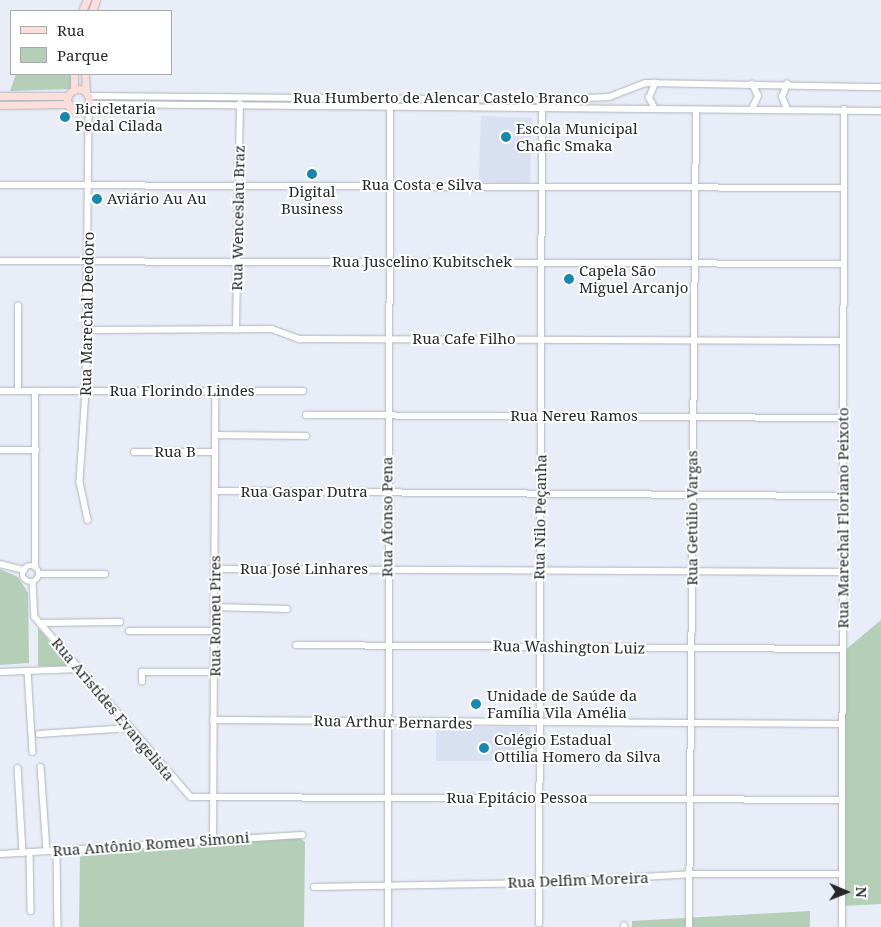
<!DOCTYPE html>
<html>
<head>
<meta charset="utf-8">
<style>
	body { margin:0 }
	#map { position:relative; width:881px; height:927px; overflow:hidden; background:#e9edf7; font-family:"Noto Serif",serif }
	div>[style] { position:absolute }
	.built>* { inset:0; background:#d9e0f1; transform-origin:0 0 }
	.green>* { inset:0; background:#b4ceb7 }
	.roads { filter:drop-shadow(0 0 1px #afb3bc) drop-shadow(0 0 1px #afb3bc) }
	.minor>* { height:5.5px; margin:-2.75px; padding:0 2.75px; transform-origin:2.75px; border-radius:2.75px; background:#fff }
	.minor>.ring { margin:-2.75px; padding:0; box-sizing:content-box; background:none; border:5.5px solid #fff; border-radius:50% }
	.major>* { height:7px; margin:-3.5px; padding:0 3.5px; transform-origin:3.5px; border-radius:3.5px; background:#fbddd9 }
	.major>.ring { margin:-3.5px; padding:0; box-sizing:content-box; background:none; border:7px solid #fbddd9; border-radius:50% }
	.dots>* { width:14px; height:14px; translate:-50% -50%; box-sizing:border-box; border:2px solid #fff; border-radius:50% }
	span { translate:-50% -50%; white-space:nowrap; text-align:center; line-height:1.15; -webkit-text-stroke:4px #fff; paint-order:stroke }
	.street-label { font-size:15px; color:#26282b }
	.poi-label { font-size:15px; color:#26282b }
	.left { translate:0 -50%; text-align:left }
	.legend { position:absolute; left:10px; top:10px; width:162px; height:65px; box-sizing:border-box; background:#fff; border:1px solid #a8a9aa; margin:0; padding:6px 9px; list-style:none; font-size:15px; color:#26282b }
	.legend li { display:flex; align-items:center; gap:10px; height:25px }
	.legend b { width:25px; border:1px solid #a8a9aa }
	.north { position:absolute; left:821px; top:867px; width:50px; height:50px; -webkit-text-stroke:4px #fff; paint-order:stroke; rotate:91deg; font-size:14px; font-weight:700; line-height:20px; text-align:center; color:#26282b }
	.north::after { content:''; display:block; margin:auto; width:18px; height:22px; background:#26282b; clip-path:polygon(50% 0,100% 100%,50% 72%,0 100%) }
</style>
</head>
<body>
<div id="map">
	<div class="built">
		<i style="left:481px;top:116px;width:51px;height:66px;rotate:2deg"></i>
		<i style="left:436px;top:727px;width:94px;height:34px"></i>
	</div>
	<div class="green">
		<i style="clip-path:polygon(16px 74px,73px 74px,71px 89px,10px 91px)"></i>
		<i style="clip-path:polygon(0 569px,18px 577px,28px 593px,29px 663px,0 665px)"></i>
		<i style="clip-path:polygon(881px 620px,881px 904px,843px 906px,844px 651px)"></i>
		<i style="clip-path:polygon(38px 628px,69px 663px,69px 666px,38px 666px)"></i>
		<i style="clip-path:polygon(298px 837px,305px 842px,304px 927px,79px 927px,80px 855px)"></i>
		<i style="clip-path:polygon(810px 911px,810px 927px,632px 927px,632px 921px)"></i>
	</div>
	<div class="roads">
		<div class="minor">
			<i style="left:88px;top:96px;width:454px;rotate:0.5deg"></i>
			<i style="left:542px;top:100px;width:67px;rotate:-2.6deg"></i>
			<i style="left:609px;top:97px;width:39px;rotate:-21deg"></i>
			<i style="left:645px;top:83px;width:236px;rotate:1deg"></i>
			<i style="left:88px;top:104px;width:793px;rotate:0.51deg"></i>
			<i style="left:86px;top:107px;width:9px;rotate:69deg"></i>
			<i style="left:89px;top:115px;width:276px;rotate:90.6deg"></i>
			<i style="left:86px;top:391px;width:91px;rotate:93.8deg"></i>
			<i style="left:80px;top:482px;width:39px;rotate:78deg"></i>
			<i style="left:655px;top:109px;width:13px;rotate:-119deg"></i>
			<i style="left:649px;top:98px;width:16px;rotate:-68deg"></i>
			<i style="left:752px;top:109px;width:14px;rotate:-65deg"></i>
			<i style="left:758px;top:96px;width:13px;rotate:-117deg"></i>
			<i style="left:787px;top:109px;width:13px;rotate:-113deg"></i>
			<i style="left:782px;top:97px;width:14px;rotate:-69deg"></i>
			<i style="left:0;top:185px;width:844px;rotate:0.2deg"></i>
			<i style="left:0;top:261px;width:843px;rotate:0.2deg"></i>
			<i style="left:87px;top:330px;width:185px;rotate:-0.3deg"></i>
			<i style="left:272px;top:329px;width:30px;rotate:20deg"></i>
			<i style="left:300px;top:339px;width:543px;rotate:0.21deg"></i>
			<i style="left:236px;top:330px;width:226px;rotate:-89deg"></i>
			<i style="left:0;top:391px;width:303px"></i>
			<i style="left:18px;top:391px;width:85px;rotate:-90deg"></i>
			<i style="left:306px;top:415px;width:537px;rotate:0.32deg"></i>
			<i style="left:215px;top:435px;width:91px;rotate:0.6deg"></i>
			<i style="left:0;top:450px;width:36px"></i>
			<i style="left:134px;top:452px;width:81px"></i>
			<i style="left:215px;top:491px;width:628px;rotate:0.46deg"></i>
			<i style="left:0;top:564px;width:25px;rotate:14deg"></i>
			<i class="ring" style="left:23px;top:566px;width:10.5px;height:10.5px"></i>
			<i style="left:35px;top:567px;width:176px;rotate:-90deg"></i>
			<i style="left:215px;top:569px;width:627px;rotate:0.27deg"></i>
			<i style="left:39px;top:574px;width:66px"></i>
			<i style="left:33px;top:582px;width:35px;rotate:87deg"></i>
			<i style="left:35px;top:617px;width:238px;rotate:49.1deg"></i>
			<i style="left:191px;top:797px;width:650px;rotate:0.26deg"></i>
			<i style="left:215px;top:607px;width:72px;rotate:1.6deg"></i>
			<i style="left:40px;top:623px;width:80px;rotate:-0.7deg"></i>
			<i style="left:129px;top:631px;width:86px"></i>
			<i style="left:296px;top:645px;width:546px;rotate:0.42deg"></i>
			<i style="left:28px;top:671px;width:81px;rotate:86.5deg"></i>
			<i style="left:0;top:672px;width:79px;rotate:-2.2deg"></i>
			<i style="left:142px;top:682px;width:10px;rotate:-90deg"></i>
			<i style="left:142px;top:672px;width:73px"></i>
			<i style="left:213px;top:720px;width:629px;rotate:0.36deg"></i>
			<i style="left:39px;top:734px;width:90px;rotate:-3.8deg"></i>
			<i style="left:41px;top:767px;width:84px;rotate:85.9deg"></i>
			<i style="left:18px;top:768px;width:85px;rotate:86.6deg"></i>
			<i style="left:213px;top:841px;width:450px;rotate:-89.7deg"></i>
			<i style="left:57px;top:850px;width:77px;rotate:89.3deg"></i>
			<i style="left:30px;top:852px;width:59px;rotate:89deg"></i>
			<i style="left:0;top:854px;width:303px;rotate:-3.6deg"></i>
			<i style="left:314px;top:887px;width:224px;rotate:-1deg"></i>
			<i style="left:538px;top:883px;width:156px;rotate:-3.3deg"></i>
			<i style="left:694px;top:874px;width:147px"></i>
			<i style="left:539px;top:924px;width:815px;rotate:-89.79deg"></i>
			<i style="left:388px;top:927px;width:828px;rotate:-89.86deg"></i>
			<i style="left:624px;top:927px;width:1px;rotate:-90deg"></i>
			<i style="left:689px;top:927px;width:817px;rotate:-89.51deg"></i>
			<i style="left:842px;top:927px;width:817px;rotate:-89.86deg"></i>
		</div>
		<div class="major">
			<i style="left:82px;top:11px;width:12px;rotate:-66deg"></i>
			<i style="left:92px;top:11px;width:12px;rotate:-70deg"></i>
			<i style="left:85px;top:74px;width:18px;rotate:87deg"></i>
			<i class="ring" style="left:67px;top:89px;width:15px;height:15px"></i>
			<i style="left:74px;top:90px;width:16px;rotate:-90deg"></i>
			<i style="left:0;top:96px;width:68px"></i>
			<i style="left:0;top:105px;width:69px;rotate:-0.8deg"></i>
		</div>
	</div>
	<div class="dots">
		<i style="left:65px;top:117px;background:#1987ae"></i>
		<i style="left:506px;top:137px;background:#1987ae"></i>
		<i style="left:312px;top:174px;background:#1987ae"></i>
		<i style="left:97px;top:199px;background:#1987ae"></i>
		<i style="left:569px;top:279px;background:#1987ae"></i>
		<i style="left:476px;top:704px;background:#1987ae"></i>
		<i style="left:484px;top:748px;background:#1987ae"></i>
	</div>
	<div class="street-label">
		<span style="left:441px;top:98px">Rua Humberto de Alencar Castelo Branco</span>
		<span style="left:422px;top:185px">Rua Costa e Silva</span>
		<span style="left:238px;top:218px;rotate:-89deg">Rua Wenceslau Braz</span>
		<span style="left:422px;top:262px">Rua Juscelino Kubitschek</span>
		<span style="left:87px;top:314px;rotate:-89deg">Rua Marechal Deodoro</span>
		<span style="left:464px;top:339px">Rua Cafe Filho</span>
		<span style="left:182px;top:391px">Rua Florindo Lindes</span>
		<span style="left:574px;top:416px">Rua Nereu Ramos</span>
		<span style="left:175px;top:452px">Rua B</span>
		<span style="left:304px;top:492px">Rua Gaspar Dutra</span>
		<span style="left:387px;top:517px;rotate:-90deg">Rua Afonso Pena</span>
		<span style="left:540px;top:517px;rotate:-89deg">Rua Nilo Peçanha</span>
		<span style="left:692px;top:518px;rotate:-90deg">Rua Getúlio Vargas</span>
		<span style="left:843px;top:518px;rotate:-90deg">Rua Marechal Floriano Peixoto</span>
		<span style="left:304px;top:569px">Rua José Linhares</span>
		<span style="left:215px;top:616px;rotate:-90deg">Rua Romeu Pires</span>
		<span style="left:569px;top:647px;rotate:1deg">Rua Washington Luiz</span>
		<span style="left:113px;top:709px;rotate:50deg">Rua Aristides Evangelista</span>
		<span style="left:393px;top:722px;rotate:1deg">Rua Arthur Bernardes</span>
		<span style="left:517px;top:798px">Rua Epitácio Pessoa</span>
		<span style="left:151px;top:844px;rotate:-4deg">Rua Antônio Romeu Simoni</span>
		<span style="left:578px;top:880px;rotate:-2deg">Rua Delfim Moreira</span>
	</div>
	<div class="poi-label">
		<span class="left" style="left:75px;top:117px">Bicicletaria<br>Pedal Cilada</span>
		<span class="left" style="left:516px;top:137px">Escola Municipal<br>Chafic Smaka</span>
		<span style="left:312px;top:200px">Digital<br>Business</span>
		<span class="left" style="left:107px;top:199px">Aviário Au Au</span>
		<span class="left" style="left:579px;top:279px">Capela São<br>Miguel Arcanjo</span>
		<span class="left" style="left:487px;top:704px">Unidade de Saúde da<br>Família Vila Amélia</span>
		<span class="left" style="left:494px;top:748px">Colégio Estadual<br>Ottilia Homero da Silva</span>
	</div>
	<ul class="legend">
	<li><b style="height:6px;background:#fbddd9"></b>Rua</li>
	<li><b style="height:14px;background:#b4ceb7"></b>Parque</li>
	</ul>
	<div class="north">N</div>
</div>
</body>
</html>
